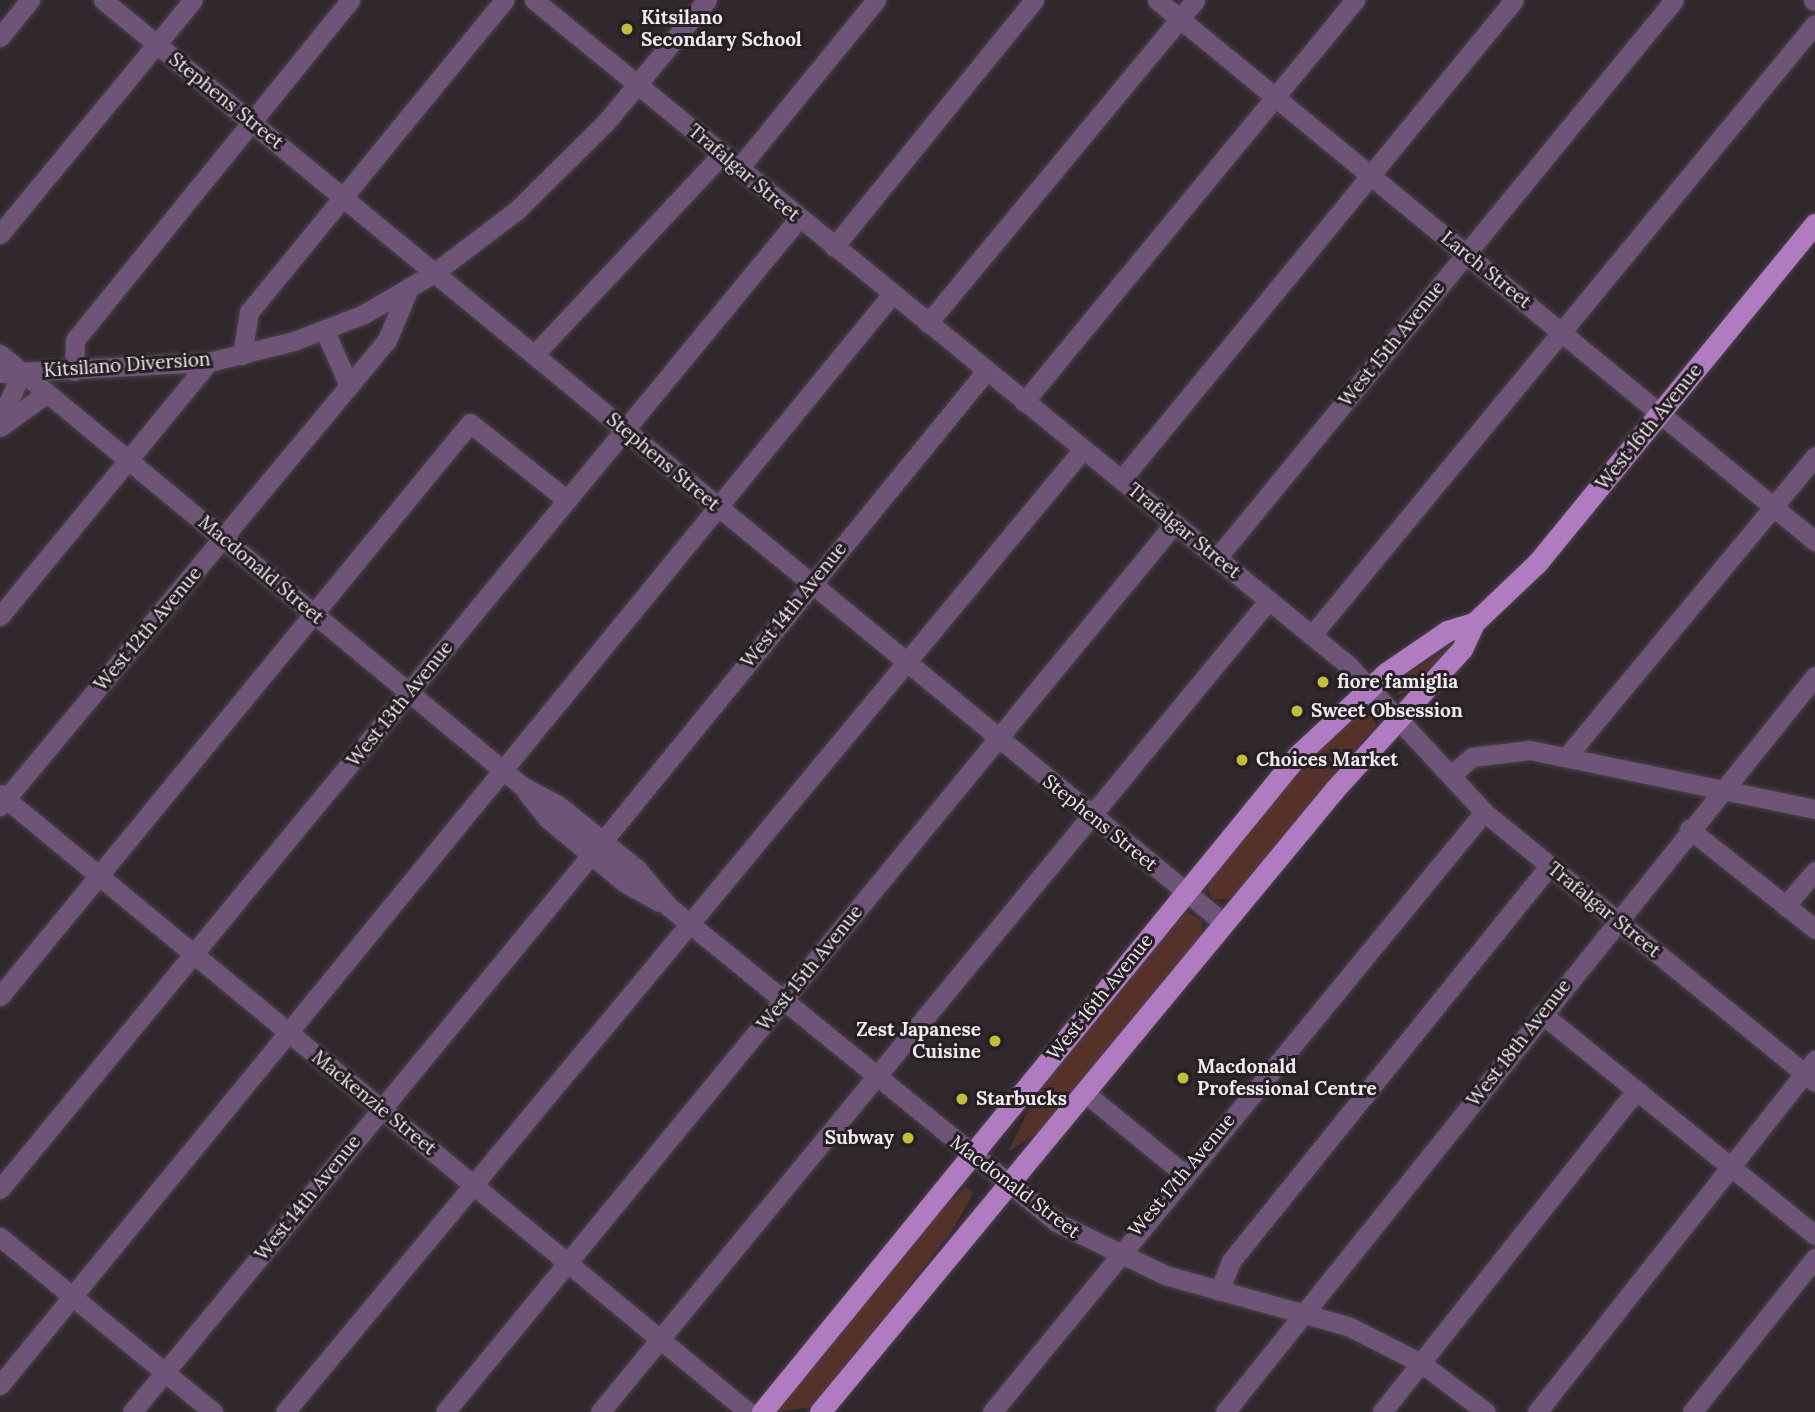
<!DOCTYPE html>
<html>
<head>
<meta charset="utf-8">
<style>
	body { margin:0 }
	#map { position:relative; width:1815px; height:1412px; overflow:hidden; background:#30282d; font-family:Lora,serif }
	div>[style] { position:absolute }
	.green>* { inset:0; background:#56312a }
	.roads { filter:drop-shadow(0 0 2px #4b4348) drop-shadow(0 0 2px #4b4348) }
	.minor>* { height:19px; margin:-9.5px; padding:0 9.5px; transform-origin:9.5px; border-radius:9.5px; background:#6e5477 }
	.major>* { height:21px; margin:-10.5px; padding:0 10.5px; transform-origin:10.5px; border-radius:10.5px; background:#b17bc2 }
	.dots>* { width:19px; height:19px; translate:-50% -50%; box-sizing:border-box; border:4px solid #261f23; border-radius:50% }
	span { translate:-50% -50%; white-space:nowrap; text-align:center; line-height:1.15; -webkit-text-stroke:6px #261f23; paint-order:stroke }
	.poi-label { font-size:19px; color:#f0ebee; font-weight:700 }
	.left { translate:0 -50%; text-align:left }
	.right { translate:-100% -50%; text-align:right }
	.street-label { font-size:19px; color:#f0ebee }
</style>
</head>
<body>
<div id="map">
	<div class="green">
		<i style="clip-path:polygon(1449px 648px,1407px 691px,1397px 695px,1405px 676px)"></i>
		<i style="clip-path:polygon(1368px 709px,1376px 725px,1232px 899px,1212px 899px,1206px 883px,1314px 749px)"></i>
		<i style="clip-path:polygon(1187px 912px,1202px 921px,1202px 937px,1040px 1131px,1008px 1152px,1034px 1099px,1135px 966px)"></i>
		<i style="clip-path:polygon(966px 1187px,973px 1194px,953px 1229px,816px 1406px,777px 1412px,920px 1230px)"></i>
	</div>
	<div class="roads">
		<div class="minor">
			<i style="left:103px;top:0;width:1452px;rotate:39.47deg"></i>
			<i style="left:534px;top:0;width:1051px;rotate:39.25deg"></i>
			<i style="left:1348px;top:665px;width:200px;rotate:47.2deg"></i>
			<i style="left:1484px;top:812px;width:427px;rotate:39.2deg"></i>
			<i style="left:1157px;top:0;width:852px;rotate:39.43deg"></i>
			<i style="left:1813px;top:0;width:2px;rotate:27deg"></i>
			<i style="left:0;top:37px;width:48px;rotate:-51deg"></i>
			<i style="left:739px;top:168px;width:217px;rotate:-50.8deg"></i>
			<i style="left:0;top:234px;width:303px;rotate:-50.5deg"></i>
			<i style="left:834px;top:247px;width:318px;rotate:-51deg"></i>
			<i style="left:928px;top:323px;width:419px;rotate:-50.4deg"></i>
			<i style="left:325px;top:331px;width:60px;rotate:66.4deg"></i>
			<i style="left:0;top:354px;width:678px;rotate:39.61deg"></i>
			<i style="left:522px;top:786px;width:41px;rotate:27.8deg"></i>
			<i style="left:558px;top:805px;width:100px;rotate:38.9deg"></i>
			<i style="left:636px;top:868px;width:51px;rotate:49.8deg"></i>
			<i style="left:669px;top:907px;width:499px;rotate:39.1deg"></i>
			<i style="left:1056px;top:1222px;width:121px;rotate:25.9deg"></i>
			<i style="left:1165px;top:1275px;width:190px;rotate:15.6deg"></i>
			<i style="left:1348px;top:1326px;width:82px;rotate:26.9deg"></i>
			<i style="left:1421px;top:1363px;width:81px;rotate:37deg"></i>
			<i style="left:242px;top:355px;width:44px;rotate:-80.8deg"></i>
			<i style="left:249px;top:312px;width:403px;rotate:-50.7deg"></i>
			<i style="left:534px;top:355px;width:275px;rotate:-46.9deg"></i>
			<i style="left:74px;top:371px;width:31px;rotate:-88deg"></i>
			<i style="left:75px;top:340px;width:437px;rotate:-51deg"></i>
			<i style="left:0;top:373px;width:209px;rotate:-3deg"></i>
			<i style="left:209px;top:362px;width:88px;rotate:-13.9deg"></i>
			<i style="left:294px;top:341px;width:75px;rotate:-21.1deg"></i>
			<i style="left:364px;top:314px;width:81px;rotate:-30.4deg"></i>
			<i style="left:434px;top:273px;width:104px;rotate:-37.2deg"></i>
			<i style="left:517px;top:210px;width:125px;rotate:-44.7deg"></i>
			<i style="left:606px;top:122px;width:158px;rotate:-50.4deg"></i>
			<i style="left:1024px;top:402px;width:521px;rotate:-50.53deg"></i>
			<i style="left:0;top:420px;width:53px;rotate:-65.4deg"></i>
			<i style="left:0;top:427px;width:58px;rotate:-35.9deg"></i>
			<i style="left:1121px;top:480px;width:620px;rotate:-50.69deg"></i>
			<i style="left:1217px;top:558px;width:721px;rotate:-50.68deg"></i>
			<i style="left:0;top:616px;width:329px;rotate:-50.6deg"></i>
			<i style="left:1312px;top:635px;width:791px;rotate:-50.54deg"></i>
			<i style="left:1568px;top:755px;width:388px;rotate:-50.4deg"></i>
			<i style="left:1452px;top:774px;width:26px;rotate:-40deg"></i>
			<i style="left:1472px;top:757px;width:58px;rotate:-6.9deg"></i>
			<i style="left:1530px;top:750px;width:291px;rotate:11.7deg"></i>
			<i style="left:527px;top:793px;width:33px;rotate:51deg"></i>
			<i style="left:548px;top:819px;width:100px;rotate:39.7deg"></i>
			<i style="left:625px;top:883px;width:39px;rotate:29deg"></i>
			<i style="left:0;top:794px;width:970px;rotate:39.56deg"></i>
			<i style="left:0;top:806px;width:606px;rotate:-50.29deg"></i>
			<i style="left:387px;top:340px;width:54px;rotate:-67.2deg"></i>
			<i style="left:1689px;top:829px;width:161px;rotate:38.4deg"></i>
			<i style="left:603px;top:841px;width:606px;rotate:-50.82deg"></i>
			<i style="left:1785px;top:906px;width:46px;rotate:-49.4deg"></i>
			<i style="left:0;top:996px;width:741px;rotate:-50.64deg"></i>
			<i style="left:470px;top:423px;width:124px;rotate:38.4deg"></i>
			<i style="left:1542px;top:1014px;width:351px;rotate:39deg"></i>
			<i style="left:1085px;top:1093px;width:127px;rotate:39.2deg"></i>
			<i style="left:0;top:1189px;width:1257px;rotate:-50.55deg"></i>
			<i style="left:0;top:1237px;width:276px;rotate:39.4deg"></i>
			<i style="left:1219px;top:1291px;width:32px;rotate:-68deg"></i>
			<i style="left:1231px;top:1261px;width:507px;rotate:-51.16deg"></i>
			<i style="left:0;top:1385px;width:1409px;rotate:-50.73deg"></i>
			<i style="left:132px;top:1412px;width:722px;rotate:-50.51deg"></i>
			<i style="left:285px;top:1412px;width:1251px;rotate:-50.35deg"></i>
			<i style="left:445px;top:1412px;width:1149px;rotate:-50.62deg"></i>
			<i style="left:600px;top:1412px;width:1052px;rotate:-50.52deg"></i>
			<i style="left:992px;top:1412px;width:776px;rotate:-50.65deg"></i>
			<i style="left:1225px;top:1412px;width:943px;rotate:-51.28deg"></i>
			<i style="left:1382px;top:1412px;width:410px;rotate:-51.7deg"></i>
			<i style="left:1537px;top:1412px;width:449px;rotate:-51.7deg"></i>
			<i style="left:1692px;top:1412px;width:197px;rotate:-51.4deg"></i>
		</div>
		<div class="major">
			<i style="left:762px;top:1412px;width:848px;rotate:-50.79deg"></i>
			<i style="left:1298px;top:755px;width:120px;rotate:-43deg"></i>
			<i style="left:1386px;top:673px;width:74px;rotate:-34.5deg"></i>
			<i style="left:1447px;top:631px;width:28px;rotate:-17deg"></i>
			<i style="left:820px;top:1412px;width:808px;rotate:-50.42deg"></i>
			<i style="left:1335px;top:789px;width:189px;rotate:-47.8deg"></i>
			<i style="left:1462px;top:649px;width:29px;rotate:-65deg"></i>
			<i style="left:1474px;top:623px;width:88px;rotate:-43.6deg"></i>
			<i style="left:1538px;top:562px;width:437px;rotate:-50.7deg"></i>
		</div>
	</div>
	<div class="dots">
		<i style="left:627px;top:29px;background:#c3bd3e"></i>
		<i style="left:1323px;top:682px;background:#c3bd3e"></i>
		<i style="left:1297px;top:711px;background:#c3bd3e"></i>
		<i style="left:1242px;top:760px;background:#c3bd3e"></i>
		<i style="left:995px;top:1041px;background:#c3bd3e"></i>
		<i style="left:1183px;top:1078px;background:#c3bd3e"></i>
		<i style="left:962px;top:1099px;background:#c3bd3e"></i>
		<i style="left:908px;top:1138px;background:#c3bd3e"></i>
	</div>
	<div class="poi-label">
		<span class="left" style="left:641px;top:29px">Kitsilano<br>Secondary School</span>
		<span class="left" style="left:1337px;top:682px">fiore famiglia</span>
		<span class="left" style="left:1311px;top:711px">Sweet Obsession</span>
		<span class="left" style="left:1256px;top:760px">Choices Market</span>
		<span class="right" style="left:981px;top:1041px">Zest Japanese<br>Cuisine</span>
		<span class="left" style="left:1197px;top:1078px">Macdonald<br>Professional Centre</span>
		<span class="left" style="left:976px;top:1099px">Starbucks</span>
		<span class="right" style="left:894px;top:1138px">Subway</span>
	</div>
	<div class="street-label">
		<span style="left:226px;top:101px;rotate:39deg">Stephens Street</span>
		<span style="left:744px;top:173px;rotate:40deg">Trafalgar Street</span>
		<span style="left:1486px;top:270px;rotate:39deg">Larch Street</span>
		<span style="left:1392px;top:344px;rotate:-51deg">West 15th Avenue</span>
		<span style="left:127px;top:365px;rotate:-4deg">Kitsilano Diversion</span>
		<span style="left:1649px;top:427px;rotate:-51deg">West 16th Avenue</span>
		<span style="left:663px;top:462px;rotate:40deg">Stephens Street</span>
		<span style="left:1184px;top:531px;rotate:39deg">Trafalgar Street</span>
		<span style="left:261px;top:570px;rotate:40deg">Macdonald Street</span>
		<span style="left:794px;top:605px;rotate:-51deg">West 14th Avenue</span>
		<span style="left:148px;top:629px;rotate:-50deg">West 12th Avenue</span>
		<span style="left:400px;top:704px;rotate:-51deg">West 13th Avenue</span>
		<span style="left:1100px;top:823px;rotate:39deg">Stephens Street</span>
		<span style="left:1604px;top:910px;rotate:39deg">Trafalgar Street</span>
		<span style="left:810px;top:968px;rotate:-51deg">West 15th Avenue</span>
		<span style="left:1100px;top:997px;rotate:-51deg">West 16th Avenue</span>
		<span style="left:1519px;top:1043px;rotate:-52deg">West 18th Avenue</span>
		<span style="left:374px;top:1103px;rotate:39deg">Mackenzie Street</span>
		<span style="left:1182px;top:1175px;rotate:-50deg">West 17th Avenue</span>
		<span style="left:1015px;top:1187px;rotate:37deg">Macdonald Street</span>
		<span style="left:308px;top:1198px;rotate:-51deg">West 14th Avenue</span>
	</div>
</div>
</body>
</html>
